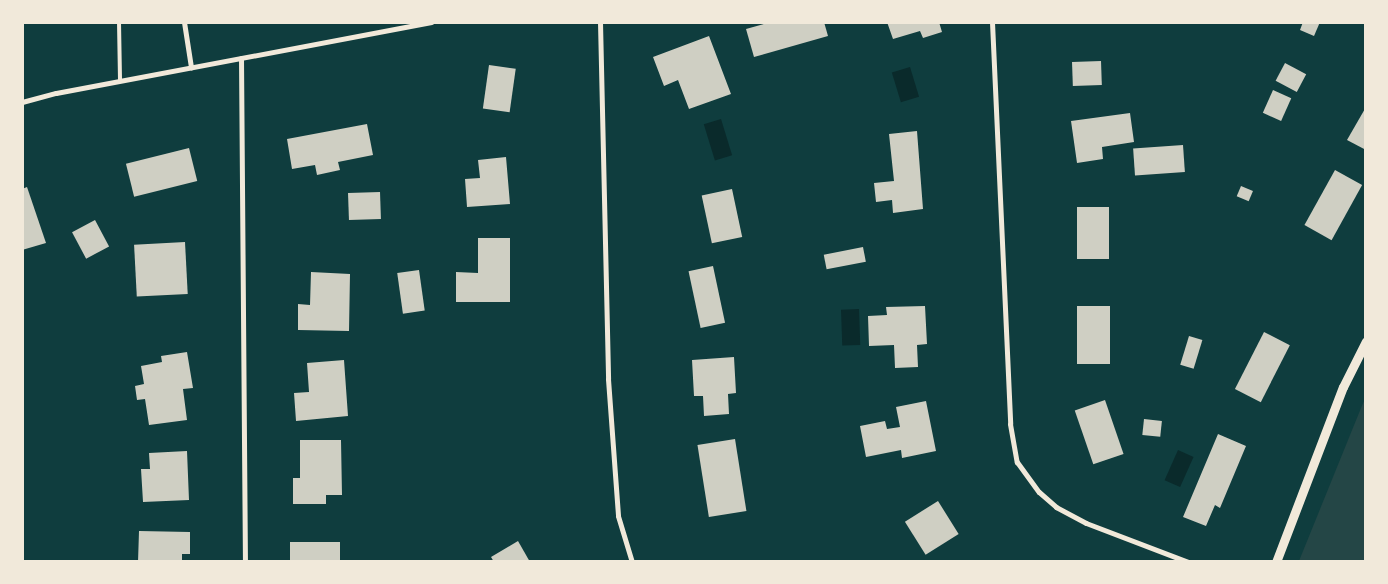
<!DOCTYPE html>
<html>
<head>
<meta charset="utf-8">
<style>
	body { margin:0 }
	#map { position:relative; width:1388px; height:584px; overflow:hidden; background:#0f3d3e; font-family:Manrope,sans-serif }
	div>[style] { position:absolute }
	.green>* { inset:0; background:#244646 }
	.water>* { inset:0; background:#0a2a2b; transform-origin:0 0 }
	.building>* { inset:0; background:#cfcfc3; transform-origin:0 0 }
	.service>* { height:4px; margin:-2px; padding:0 2px; transform-origin:2px; border-radius:2px; background:#f1e9da }
	.minor>* { height:5px; margin:-2.5px; padding:0 2.5px; transform-origin:2.5px; border-radius:2.5px; background:#f1e9da }
	.tertiary>* { height:9px; margin:-4.5px; padding:0 4.5px; transform-origin:4.5px; border-radius:4.5px; background:#f1e9da }
	span { translate:-50% -50%; white-space:nowrap; text-align:center; line-height:1.15; -webkit-text-stroke:4.5px #f1e9da; paint-order:stroke }
	.frame { position:absolute; inset:0; border:24px solid #f1e9da; pointer-events:none }
</style>
</head>
<body>
<div id="map">
	<div class="green">
		<i style="clip-path:polygon(1365px 399px,1365px 561px,1299px 561px,1361px 408px)"></i>
	</div>
	<div class="water">
		<i style="left:910px;top:67px;width:31px;height:19px;rotate:73deg"></i>
		<i style="left:721px;top:119px;width:38px;height:18px;rotate:73deg"></i>
		<i style="left:859px;top:309px;width:36px;height:18px;rotate:88deg"></i>
		<i style="left:1178px;top:450px;width:17px;height:33px;rotate:24deg"></i>
	</div>
	<div class="building">
		<i style="clip-path:polygon(771px 22px,824px 22px,828px 36px,754px 57px,746px 29px)"></i>
		<i style="clip-path:polygon(887px 22px,939px 22px,942px 32px,923px 38px,920px 31px,893px 39px)"></i>
		<i style="clip-path:polygon(1303px 22px,1320px 22px,1314px 36px,1300px 30px)"></i>
		<i style="clip-path:polygon(709px 36px,731px 94px,689px 109px,678px 80px,664px 86px,653px 57px)"></i>
		<i style="left:1101px;top:61px;width:24px;height:29px;rotate:88deg"></i>
		<i style="left:1285px;top:63px;width:24px;height:20px;rotate:28deg"></i>
		<i style="left:489px;top:65px;width:27px;height:44px;rotate:8deg"></i>
		<i style="left:1273px;top:90px;width:20px;height:25px;rotate:24deg"></i>
		<i style="clip-path:polygon(1366px 107px,1366px 150px,1347px 140px)"></i>
		<i style="clip-path:polygon(1130px 113px,1134px 142px,1102px 147px,1103px 159px,1077px 163px,1071px 121px)"></i>
		<i style="clip-path:polygon(367px 124px,373px 155px,338px 162px,340px 170px,317px 175px,315px 165px,292px 169px,287px 139px)"></i>
		<i style="clip-path:polygon(917px 131px,923px 209px,893px 213px,892px 200px,876px 202px,874px 183px,894px 181px,889px 134px)"></i>
		<i style="left:1183px;top:145px;width:27px;height:50px;rotate:86deg"></i>
		<i style="left:189px;top:148px;width:34px;height:65px;rotate:76deg"></i>
		<i style="clip-path:polygon(506px 157px,510px 204px,467px 207px,465px 179px,480px 178px,478px 160px)"></i>
		<i style="left:1335px;top:170px;width:31px;height:63px;rotate:29deg"></i>
		<i style="left:1241px;top:186px;width:13px;height:11px;rotate:23deg"></i>
		<i style="clip-path:polygon(27px 187px,46px 243px,22px 250px,22px 189px)"></i>
		<i style="left:732px;top:189px;width:49px;height:31px;rotate:78deg"></i>
		<i style="left:380px;top:192px;width:27px;height:32px;rotate:88deg"></i>
		<i style="left:1077px;top:207px;width:32px;height:52px"></i>
		<i style="left:95px;top:220px;width:30px;height:26px;rotate:62deg"></i>
		<i style="clip-path:polygon(478px 238px,510px 238px,510px 302px,456px 302px,456px 272px,478px 273px)"></i>
		<i style="left:185px;top:242px;width:52px;height:51px;rotate:87deg"></i>
		<i style="left:863px;top:247px;width:15px;height:40px;rotate:79deg"></i>
		<i style="left:713px;top:266px;width:58px;height:25px;rotate:78deg"></i>
		<i style="left:419px;top:270px;width:41px;height:22px;rotate:82deg"></i>
		<i style="clip-path:polygon(311px 272px,350px 274px,349px 331px,298px 330px,298px 304px,310px 305px)"></i>
		<i style="clip-path:polygon(925px 306px,927px 344px,917px 345px,918px 367px,895px 368px,894px 345px,869px 346px,868px 316px,887px 315px,886px 307px)"></i>
		<i style="left:1077px;top:306px;width:33px;height:58px"></i>
		<i style="left:1264px;top:332px;width:29px;height:64px;rotate:27deg"></i>
		<i style="left:1189px;top:336px;width:14px;height:30px;rotate:17deg"></i>
		<i style="clip-path:polygon(187px 352px,193px 388px,183px 389px,187px 420px,149px 425px,145px 399px,137px 400px,135px 386px,144px 384px,141px 366px,162px 362px,161px 356px)"></i>
		<i style="clip-path:polygon(734px 357px,736px 393px,728px 394px,729px 414px,704px 416px,703px 396px,694px 396px,692px 360px)"></i>
		<i style="clip-path:polygon(344px 360px,348px 416px,296px 421px,294px 393px,309px 392px,307px 363px)"></i>
		<i style="left:1105px;top:400px;width:57px;height:32px;rotate:71deg"></i>
		<i style="clip-path:polygon(926px 401px,936px 451px,902px 458px,901px 450px,866px 457px,860px 426px,885px 421px,887px 429px,900px 427px,896px 407px)"></i>
		<i style="left:1144px;top:419px;width:18px;height:16px;rotate:6deg"></i>
		<i style="clip-path:polygon(1218px 434px,1246px 446px,1220px 508px,1215px 505px,1206px 526px,1183px 517px)"></i>
		<i style="left:735px;top:439px;width:73px;height:38px;rotate:81deg"></i>
		<i style="clip-path:polygon(300px 440px,341px 440px,342px 495px,326px 495px,326px 504px,293px 504px,293px 478px,300px 478px)"></i>
		<i style="clip-path:polygon(187px 451px,189px 500px,143px 502px,141px 469px,150px 469px,149px 453px)"></i>
		<i style="left:938px;top:501px;width:39px;height:39px;rotate:58deg"></i>
		<i style="clip-path:polygon(139px 531px,190px 532px,190px 554px,182px 554px,182px 562px,138px 562px)"></i>
		<i style="clip-path:polygon(518px 541px,530px 562px,494px 562px,491px 557px)"></i>
		<i style="left:340px;top:542px;width:20px;height:50px;rotate:90deg"></i>
	</div>
	<div class="service">
		<i style="left:119px;top:22px;width:58px;rotate:89deg"></i>
	</div>
	<div class="minor">
		<i style="left:184px;top:22px;width:46px;rotate:81.2deg"></i>
		<i style="left:600px;top:22px;width:357px;rotate:88.7deg"></i>
		<i style="left:608px;top:379px;width:137px;rotate:85.8deg"></i>
		<i style="left:618px;top:516px;width:48px;rotate:73.1deg"></i>
		<i style="left:992px;top:22px;width:402px;rotate:87.4deg"></i>
		<i style="left:1010px;top:424px;width:39px;rotate:80deg"></i>
		<i style="left:1017px;top:462px;width:37px;rotate:54deg"></i>
		<i style="left:1039px;top:492px;width:23px;rotate:41deg"></i>
		<i style="left:1056px;top:507px;width:34px;rotate:28deg"></i>
		<i style="left:1086px;top:523px;width:109px;rotate:20.9deg"></i>
		<i style="left:241px;top:58px;width:504px;rotate:89.55deg"></i>
		<i style="left:22px;top:102px;width:35px;rotate:-15deg"></i>
		<i style="left:56px;top:93px;width:382px;rotate:-10.7deg"></i>
	</div>
	<div class="tertiary">
		<i style="left:1276px;top:562px;width:187px;rotate:-69.1deg"></i>
		<i style="left:1343px;top:387px;width:51px;rotate:-63.4deg"></i>
	</div>
	<div class="frame"></div>
</div>
</body>
</html>
